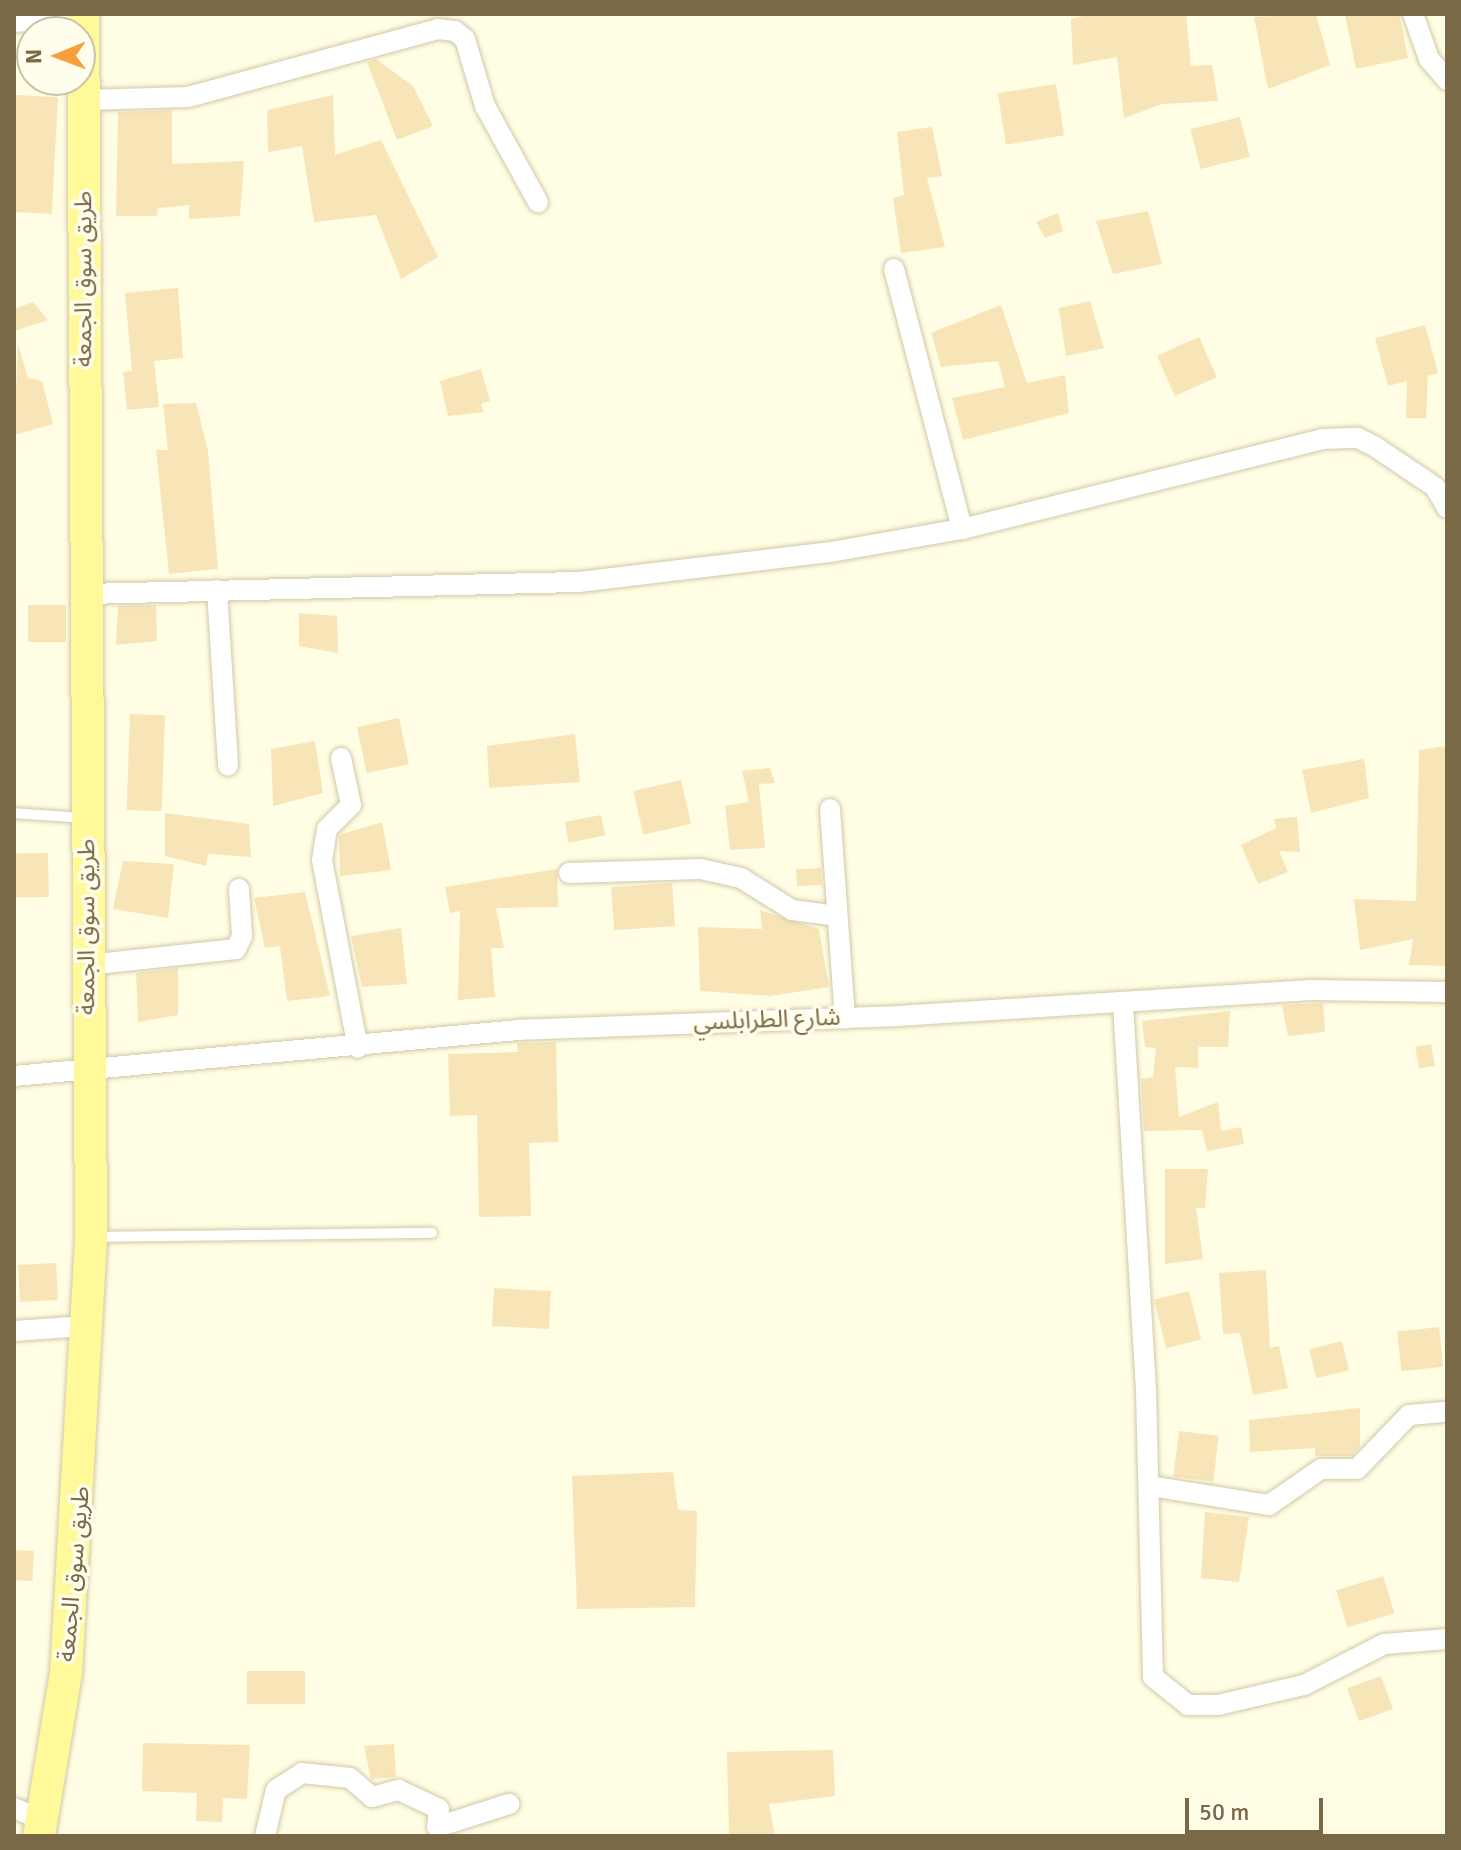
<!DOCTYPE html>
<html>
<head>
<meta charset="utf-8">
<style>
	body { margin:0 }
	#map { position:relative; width:1461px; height:1850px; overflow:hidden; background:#fffde3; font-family:Signika,"Noto Sans Arabic",sans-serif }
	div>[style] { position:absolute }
	.building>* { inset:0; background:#f7e5b8; transform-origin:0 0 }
	.roads { filter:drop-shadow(0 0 2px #d1c8a8) drop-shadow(0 0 2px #d1c8a8) }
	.service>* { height:10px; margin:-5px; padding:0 5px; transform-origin:5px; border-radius:5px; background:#fff }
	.minor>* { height:20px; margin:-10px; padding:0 10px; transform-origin:10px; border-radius:10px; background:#fff }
	.primary>* { height:32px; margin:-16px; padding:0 16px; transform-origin:16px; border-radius:16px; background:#fff99a }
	span { translate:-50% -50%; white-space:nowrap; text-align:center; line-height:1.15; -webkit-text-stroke:7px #fffdec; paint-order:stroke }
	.street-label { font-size:24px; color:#7a6946 }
	.frame { position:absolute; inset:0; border:16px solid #7a6946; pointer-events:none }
	.north { position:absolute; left:16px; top:16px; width:80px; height:80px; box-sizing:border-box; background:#fffdec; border:2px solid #cac2aa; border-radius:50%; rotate:269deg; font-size:22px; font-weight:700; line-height:32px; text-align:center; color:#7a6946 }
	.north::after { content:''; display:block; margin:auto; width:28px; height:36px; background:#f69f3b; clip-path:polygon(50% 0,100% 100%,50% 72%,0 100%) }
	.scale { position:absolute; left:1185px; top:1798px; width:138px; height:36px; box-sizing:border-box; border:4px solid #7a6946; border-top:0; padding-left:10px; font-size:24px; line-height:28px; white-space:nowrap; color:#7a6946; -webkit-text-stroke:6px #fffdec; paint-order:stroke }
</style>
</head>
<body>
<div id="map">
	<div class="building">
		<i style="clip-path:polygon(1092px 14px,1186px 14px,1191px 66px,1212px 65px,1218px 101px,1162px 104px,1124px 118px,1117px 57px,1073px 65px,1071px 19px)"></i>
		<i style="clip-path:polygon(1316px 14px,1330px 65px,1268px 89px,1254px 17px)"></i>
		<i style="clip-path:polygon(1345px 14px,1399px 14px,1408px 58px,1356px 69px)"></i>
		<i style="clip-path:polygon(376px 59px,413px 86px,433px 126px,397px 140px,367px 62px)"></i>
		<i style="left:1056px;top:84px;width:52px;height:59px;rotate:81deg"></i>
		<i style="left:16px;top:95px;width:42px;height:117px;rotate:3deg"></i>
		<i style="clip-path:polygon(333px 95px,335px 155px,381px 140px,438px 257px,401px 279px,376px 215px,314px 222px,302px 146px,268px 152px,267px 110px)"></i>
		<i style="clip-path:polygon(172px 110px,172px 164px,244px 161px,240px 216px,189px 219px,189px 205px,158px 208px,157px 216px,116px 216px,118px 112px)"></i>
		<i style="left:1240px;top:117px;width:41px;height:51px;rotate:76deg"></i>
		<i style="clip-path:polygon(932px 127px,942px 176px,927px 178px,945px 247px,901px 253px,893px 198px,904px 195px,897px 132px)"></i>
		<i style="clip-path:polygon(1148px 211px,1162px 264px,1113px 274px,1096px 221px)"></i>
		<i style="clip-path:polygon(1058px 213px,1063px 231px,1045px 238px,1036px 222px)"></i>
		<i style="clip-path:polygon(178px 288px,183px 358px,154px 361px,159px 407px,127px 410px,123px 372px,132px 371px,125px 293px)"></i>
		<i style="clip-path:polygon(1090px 301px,1104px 348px,1066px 356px,1059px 308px)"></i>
		<i style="clip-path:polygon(33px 302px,48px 320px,14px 331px,14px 309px)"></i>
		<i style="clip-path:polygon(1001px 305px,1027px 383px,1065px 375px,1069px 413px,963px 440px,952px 398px,1005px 387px,998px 361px,941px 367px,931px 333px)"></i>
		<i style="clip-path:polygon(1425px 325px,1438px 373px,1428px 376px,1426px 418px,1406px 418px,1407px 381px,1388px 386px,1375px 338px)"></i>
		<i style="left:1199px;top:337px;width:44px;height:46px;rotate:66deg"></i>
		<i style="clip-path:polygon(18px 344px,28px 378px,42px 381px,53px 424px,14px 435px)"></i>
		<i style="clip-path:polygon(481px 369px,490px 401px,481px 404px,484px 412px,448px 416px,440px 381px)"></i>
		<i style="clip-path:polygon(196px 403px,208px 451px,218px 569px,169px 574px,156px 450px,168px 450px,163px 404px)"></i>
		<i style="left:66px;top:605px;width:37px;height:38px;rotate:90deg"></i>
		<i style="clip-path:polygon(156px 605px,157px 641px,116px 645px,118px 606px)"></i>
		<i style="clip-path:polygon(299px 613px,337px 616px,338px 653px,299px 646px)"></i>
		<i style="left:130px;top:714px;width:35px;height:96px;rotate:2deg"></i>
		<i style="left:399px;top:718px;width:47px;height:43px;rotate:78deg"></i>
		<i style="clip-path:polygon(575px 734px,580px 782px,489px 788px,487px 746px)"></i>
		<i style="clip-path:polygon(315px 741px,323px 793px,273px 806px,271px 749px)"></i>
		<i style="clip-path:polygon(1447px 746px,1447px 966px,1409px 965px,1413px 939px,1360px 950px,1354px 899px,1416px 901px,1419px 750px)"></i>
		<i style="clip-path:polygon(1364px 759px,1369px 798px,1311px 813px,1302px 770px)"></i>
		<i style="clip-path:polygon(770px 768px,775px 783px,759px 784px,765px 848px,730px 850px,725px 806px,749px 802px,742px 771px)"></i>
		<i style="left:681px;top:780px;width:45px;height:49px;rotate:77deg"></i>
		<i style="clip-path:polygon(165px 813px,249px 824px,251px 857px,208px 854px,206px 866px,165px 856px)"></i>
		<i style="left:601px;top:815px;width:21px;height:37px;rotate:79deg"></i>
		<i style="clip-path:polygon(1297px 817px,1300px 852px,1279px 851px,1288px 872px,1258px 884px,1241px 845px,1276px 828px,1274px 819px)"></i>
		<i style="clip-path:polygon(382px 822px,391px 870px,340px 876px,339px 835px)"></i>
		<i style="left:48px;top:853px;width:44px;height:34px;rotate:89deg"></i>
		<i style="clip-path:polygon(123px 861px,174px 864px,168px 918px,113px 909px)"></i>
		<i style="left:821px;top:868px;width:17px;height:25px;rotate:87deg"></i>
		<i style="clip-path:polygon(557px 869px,558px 907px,496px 908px,504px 948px,491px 948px,495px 997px,458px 1000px,460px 911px,450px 913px,445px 887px)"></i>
		<i style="left:672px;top:883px;width:43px;height:61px;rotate:86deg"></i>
		<i style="clip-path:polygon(305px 892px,330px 996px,287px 1001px,280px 946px,265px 948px,254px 898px)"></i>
		<i style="clip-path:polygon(760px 910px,819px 929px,829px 987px,770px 996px,700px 991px,698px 927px,762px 929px)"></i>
		<i style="clip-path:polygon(401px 928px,407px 984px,362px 987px,351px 936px)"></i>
		<i style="clip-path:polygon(178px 968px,178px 1015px,138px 1022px,136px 973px)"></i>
		<i style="clip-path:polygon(1323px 1003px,1325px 1032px,1288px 1036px,1282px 1005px)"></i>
		<i style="clip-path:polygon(1230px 1011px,1228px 1047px,1198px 1047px,1198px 1068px,1175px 1067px,1179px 1117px,1218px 1102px,1221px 1131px,1241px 1127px,1244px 1144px,1207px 1151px,1202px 1130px,1144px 1131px,1141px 1079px,1153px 1077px,1156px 1048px,1145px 1047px,1142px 1021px)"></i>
		<i style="clip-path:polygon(556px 1042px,558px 1142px,529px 1143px,531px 1216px,479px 1217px,477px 1115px,450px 1116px,448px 1054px,518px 1052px,517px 1043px)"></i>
		<i style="left:1431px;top:1044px;width:22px;height:16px;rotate:80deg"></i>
		<i style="clip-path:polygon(1165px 1169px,1208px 1169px,1205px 1208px,1196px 1208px,1203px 1259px,1165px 1264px)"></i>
		<i style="left:56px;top:1263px;width:37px;height:38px;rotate:87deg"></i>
		<i style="clip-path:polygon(1266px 1270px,1270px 1348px,1279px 1346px,1288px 1388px,1253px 1395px,1240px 1333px,1223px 1334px,1219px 1273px)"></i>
		<i style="left:494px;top:1288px;width:57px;height:38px;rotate:3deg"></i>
		<i style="left:1189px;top:1291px;width:50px;height:36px;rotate:76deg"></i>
		<i style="left:1439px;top:1327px;width:40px;height:42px;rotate:84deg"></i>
		<i style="left:1342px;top:1341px;width:30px;height:34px;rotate:76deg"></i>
		<i style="clip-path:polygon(1360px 1408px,1360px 1447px,1352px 1456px,1315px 1456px,1315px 1448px,1250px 1452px,1249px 1420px)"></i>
		<i style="left:1179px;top:1431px;width:40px;height:46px;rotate:7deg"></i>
		<i style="clip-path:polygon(673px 1472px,678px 1510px,697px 1511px,695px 1607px,577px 1609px,572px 1476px)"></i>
		<i style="clip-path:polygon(1205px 1512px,1249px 1517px,1239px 1582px,1201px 1578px)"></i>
		<i style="left:14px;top:1550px;width:20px;height:30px;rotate:3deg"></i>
		<i style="left:1383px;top:1576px;width:39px;height:49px;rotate:73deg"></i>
		<i style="left:247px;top:1671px;width:58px;height:33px"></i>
		<i style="left:1381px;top:1676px;width:35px;height:36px;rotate:70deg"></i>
		<i style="clip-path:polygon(143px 1743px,250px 1745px,247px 1799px,223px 1798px,222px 1822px,196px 1821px,197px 1793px,142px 1791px)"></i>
		<i style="clip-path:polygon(394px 1744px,396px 1777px,371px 1779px,364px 1746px)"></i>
		<i style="clip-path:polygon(833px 1750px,835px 1796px,769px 1804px,775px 1836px,729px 1836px,727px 1752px)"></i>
	</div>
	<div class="roads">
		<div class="service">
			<i style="left:14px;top:813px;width:70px;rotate:4.1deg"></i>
			<i style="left:93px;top:1237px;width:339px;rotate:-0.7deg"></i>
		</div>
		<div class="minor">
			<i style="left:1413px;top:14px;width:48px;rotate:70.4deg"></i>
			<i style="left:1429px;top:59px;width:28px;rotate:49deg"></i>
			<i style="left:14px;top:22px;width:69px;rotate:-3.3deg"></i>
			<i style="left:85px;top:100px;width:103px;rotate:-1.7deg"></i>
			<i style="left:188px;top:97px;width:259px;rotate:-15.2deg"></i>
			<i style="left:438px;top:29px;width:17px;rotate:7deg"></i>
			<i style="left:455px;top:31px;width:13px;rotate:39deg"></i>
			<i style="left:465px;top:39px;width:70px;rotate:73.4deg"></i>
			<i style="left:485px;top:106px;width:110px;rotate:61.1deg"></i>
			<i style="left:894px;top:269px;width:269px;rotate:75.3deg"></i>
			<i style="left:217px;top:590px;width:176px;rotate:86.4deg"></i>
			<i style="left:86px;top:594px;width:493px;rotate:-1.4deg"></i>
			<i style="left:579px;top:582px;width:254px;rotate:-6.8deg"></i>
			<i style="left:831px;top:552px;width:133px;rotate:-10deg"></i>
			<i style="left:962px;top:529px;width:371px;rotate:-14deg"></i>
			<i style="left:1322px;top:439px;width:36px;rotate:-2deg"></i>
			<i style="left:1358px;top:438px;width:18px;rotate:27deg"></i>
			<i style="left:1374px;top:446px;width:73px;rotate:33.9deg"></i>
			<i style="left:1435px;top:487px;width:24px;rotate:60deg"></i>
			<i style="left:341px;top:758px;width:48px;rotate:78deg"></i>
			<i style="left:351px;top:805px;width:34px;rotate:135deg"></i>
			<i style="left:327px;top:829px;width:31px;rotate:99deg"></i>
			<i style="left:322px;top:860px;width:191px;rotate:79.2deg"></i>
			<i style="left:830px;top:809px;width:210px;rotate:85.9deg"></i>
			<i style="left:569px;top:873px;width:132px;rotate:-1.7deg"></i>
			<i style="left:701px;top:869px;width:41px;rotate:12.7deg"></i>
			<i style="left:741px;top:878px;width:60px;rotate:32.1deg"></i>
			<i style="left:792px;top:910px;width:45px;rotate:7.6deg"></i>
			<i style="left:87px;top:965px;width:150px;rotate:-6.1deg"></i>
			<i style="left:236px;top:949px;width:14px;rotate:-65deg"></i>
			<i style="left:242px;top:936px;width:47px;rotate:-93.7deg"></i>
			<i style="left:1123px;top:1003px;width:388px;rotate:86.6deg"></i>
			<i style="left:1146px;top:1390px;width:287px;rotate:88.6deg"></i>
			<i style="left:1153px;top:1677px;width:45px;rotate:38.7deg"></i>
			<i style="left:1188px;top:1705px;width:30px"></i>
			<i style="left:1218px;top:1705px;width:88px;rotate:-13.1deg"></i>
			<i style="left:1304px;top:1685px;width:90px;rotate:-27.1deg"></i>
			<i style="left:1384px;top:1644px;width:63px;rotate:-4.5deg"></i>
			<i style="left:14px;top:1076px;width:506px;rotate:-5.21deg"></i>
			<i style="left:518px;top:1030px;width:379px;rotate:-2.1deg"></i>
			<i style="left:897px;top:1016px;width:415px;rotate:-3.6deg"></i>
			<i style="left:1311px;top:990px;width:136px;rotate:0.8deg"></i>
			<i style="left:14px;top:1331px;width:71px;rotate:-4deg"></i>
			<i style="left:1150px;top:1486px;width:121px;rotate:9.1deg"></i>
			<i style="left:1269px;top:1505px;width:63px;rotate:-34.7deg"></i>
			<i style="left:1321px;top:1469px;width:36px"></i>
			<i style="left:1357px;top:1469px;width:75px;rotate:-46.1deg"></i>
			<i style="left:1409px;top:1415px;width:38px;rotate:-5deg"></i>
			<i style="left:14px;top:1808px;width:30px;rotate:23deg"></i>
			<i style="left:265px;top:1836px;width:47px;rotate:-76.6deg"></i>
			<i style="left:276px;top:1790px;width:31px;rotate:-33deg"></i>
			<i style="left:302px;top:1773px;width:48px;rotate:5.9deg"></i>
			<i style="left:350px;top:1778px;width:29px;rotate:41deg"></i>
			<i style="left:372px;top:1797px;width:28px;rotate:-15deg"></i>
			<i style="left:399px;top:1790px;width:44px;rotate:25.4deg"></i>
			<i style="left:439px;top:1809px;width:18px;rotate:96deg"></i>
			<i style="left:437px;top:1827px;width:76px;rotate:-17.7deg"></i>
		</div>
		<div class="primary">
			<i style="left:39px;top:1836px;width:165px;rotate:-80.6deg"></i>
			<i style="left:66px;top:1673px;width:437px;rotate:-86.7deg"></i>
			<i style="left:91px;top:1237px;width:1223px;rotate:-90.37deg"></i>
		</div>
	</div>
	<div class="street-label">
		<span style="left:84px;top:279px;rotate:-90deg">طريق سوق الجمعة</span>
		<span style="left:87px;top:927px;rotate:-90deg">طريق سوق الجمعة</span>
		<span style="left:767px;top:1020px;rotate:-2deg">شارع الطرابلسي</span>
		<span style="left:74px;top:1574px;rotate:-85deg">طريق سوق الجمعة</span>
	</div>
	<div class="frame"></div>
	<div class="north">N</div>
	<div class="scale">50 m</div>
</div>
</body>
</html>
